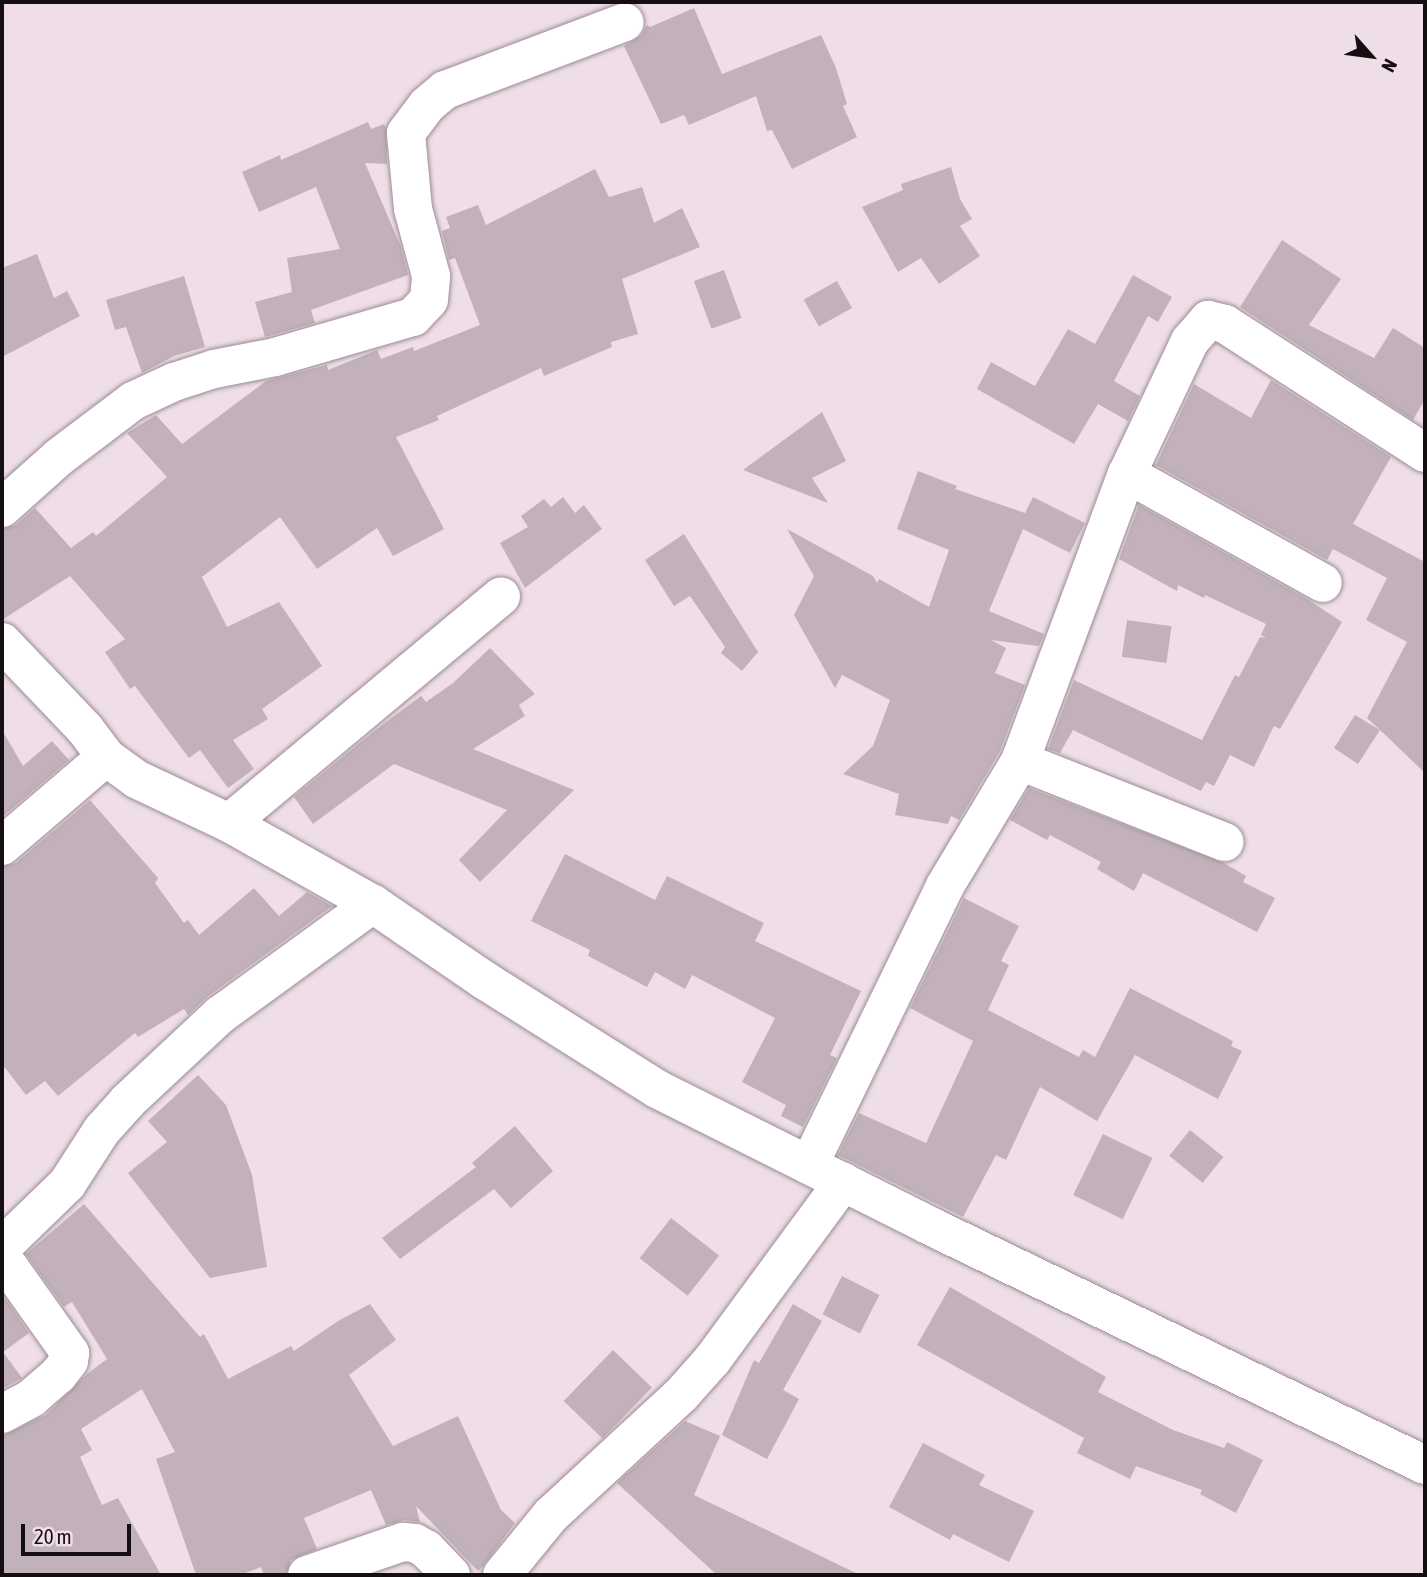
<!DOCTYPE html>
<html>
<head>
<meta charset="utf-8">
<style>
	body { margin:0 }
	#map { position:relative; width:1427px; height:1577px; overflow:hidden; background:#efdee8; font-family:"Asap Condensed",sans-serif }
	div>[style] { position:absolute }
	.building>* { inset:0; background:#c2b1bb; transform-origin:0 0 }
	.roads { filter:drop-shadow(0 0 2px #9b8b95) drop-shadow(0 0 2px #9b8b95) }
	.street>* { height:38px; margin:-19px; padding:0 19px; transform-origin:19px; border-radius:19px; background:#fff }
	span { translate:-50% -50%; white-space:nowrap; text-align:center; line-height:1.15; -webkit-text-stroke:5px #efdee8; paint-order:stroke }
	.frame { position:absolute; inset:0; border:4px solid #150f12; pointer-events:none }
	.north { position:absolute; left:1336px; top:21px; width:70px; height:70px; -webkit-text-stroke:5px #efdee8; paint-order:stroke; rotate:118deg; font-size:19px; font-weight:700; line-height:28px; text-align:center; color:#150f12 }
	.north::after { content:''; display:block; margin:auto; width:24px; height:32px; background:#150f12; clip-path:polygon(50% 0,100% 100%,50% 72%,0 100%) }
	.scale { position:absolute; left:21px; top:1524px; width:110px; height:32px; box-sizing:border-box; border:4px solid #150f12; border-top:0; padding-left:9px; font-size:21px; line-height:24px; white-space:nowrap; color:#150f12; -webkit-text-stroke:5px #efdee8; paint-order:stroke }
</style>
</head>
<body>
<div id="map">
	<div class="building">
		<i style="clip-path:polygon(694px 8px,722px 74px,821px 35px,836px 68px,847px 104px,843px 106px,857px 137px,792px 169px,772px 130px,767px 131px,756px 96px,689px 125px,684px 115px,661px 124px,624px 46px,641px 36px,647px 25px,650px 27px)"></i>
		<i style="clip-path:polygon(368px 122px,371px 129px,384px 124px,386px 128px,387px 164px,365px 163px,401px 247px,408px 275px,311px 310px,315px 323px,265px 337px,255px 302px,292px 292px,287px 258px,340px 249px,316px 187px,259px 212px,242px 172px,280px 155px,281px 160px)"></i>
		<i style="clip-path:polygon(951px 167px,960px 199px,972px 219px,960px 226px,980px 256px,939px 284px,921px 258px,898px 272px,862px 207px,903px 190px,901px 184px)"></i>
		<i style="clip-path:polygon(595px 169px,609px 197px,642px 187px,654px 223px,682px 208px,700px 247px,622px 279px,638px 334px,611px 342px,612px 347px,544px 376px,541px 368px,437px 416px,439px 420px,396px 437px,444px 529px,393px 556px,377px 528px,317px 569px,280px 517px,202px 577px,227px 627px,279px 602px,322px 666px,262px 709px,268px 719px,233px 740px,254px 769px,228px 788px,200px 750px,189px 758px,135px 686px,130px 689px,105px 652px,125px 639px,70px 576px,2px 620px,2px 529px,16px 525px,35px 508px,71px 548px,93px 532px,96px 536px,167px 477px,127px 433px,156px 415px,182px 444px,266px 381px,327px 365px,328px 370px,377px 350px,381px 359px,413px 347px,414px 351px,480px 325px,455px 258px,449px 260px,442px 231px,450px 228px,446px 217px,478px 205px,486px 225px)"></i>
		<i style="clip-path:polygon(1282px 240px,1341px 279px,1309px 325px,1374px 358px,1393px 328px,1425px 348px,1425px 399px,1413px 420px,1240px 307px)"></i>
		<i style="clip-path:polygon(37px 254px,54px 298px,67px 291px,80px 316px,2px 357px,2px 268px)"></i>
		<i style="left:724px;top:270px;width:51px;height:32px;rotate:70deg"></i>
		<i style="clip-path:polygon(1133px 275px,1172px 297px,1158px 322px,1148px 316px,1114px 381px,1140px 396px,1128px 421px,1098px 404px,1074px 444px,977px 389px,991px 362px,1035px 386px,1068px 329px,1095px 344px)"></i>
		<i style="clip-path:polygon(184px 276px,205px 347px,174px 356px,142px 373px,126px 327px,115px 330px,106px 300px)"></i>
		<i style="left:837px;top:281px;width:31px;height:38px;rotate:61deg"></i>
		<i style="clip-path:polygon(1271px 380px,1391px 457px,1353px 524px,1425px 562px,1425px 773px,1380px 730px,1358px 764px,1334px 748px,1355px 715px,1380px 730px,1367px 718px,1407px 642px,1366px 620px,1387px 578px,1333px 549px,1327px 560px,1156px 465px,1194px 384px,1251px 418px)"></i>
		<i style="clip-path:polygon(822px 412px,846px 461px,812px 478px,828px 503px,743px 470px)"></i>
		<i style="clip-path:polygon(918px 471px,957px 486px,955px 489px,1025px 513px,1033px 497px,1085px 523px,1070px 553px,1023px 529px,989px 611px,1044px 634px,1039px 646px,991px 640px,1006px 648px,995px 673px,1025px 685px,1000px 751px,959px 820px,951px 816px,948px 824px,895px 815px,899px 794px,843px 774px,873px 746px,890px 700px,842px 675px,835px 688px,794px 615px,814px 576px,787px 529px,873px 576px,877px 583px,879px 579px,929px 607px,949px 550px,897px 529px)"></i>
		<i style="clip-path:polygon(563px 497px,575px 513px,584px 505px,602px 529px,525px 588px,500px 543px,528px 527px,521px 516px,544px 499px,551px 507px)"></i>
		<i style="clip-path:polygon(1139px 505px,1307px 599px,1342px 622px,1280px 729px,1274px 726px,1254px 767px,1230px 755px,1214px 786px,1206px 782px,1201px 791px,1073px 730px,1060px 753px,1048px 749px,1074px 680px,1202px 740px,1235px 675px,1239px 677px,1260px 637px,1266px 638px,1261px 635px,1266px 624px,1205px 595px,1204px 598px,1178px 585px,1177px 591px,1119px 559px)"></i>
		<i style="clip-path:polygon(684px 534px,758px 652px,742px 671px,721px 653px,725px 647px,690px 596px,674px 606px,645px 560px)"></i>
		<i style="left:1127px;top:620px;width:45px;height:37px;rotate:8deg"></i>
		<i style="clip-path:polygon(490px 648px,535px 694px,519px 705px,525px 716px,473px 749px,574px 790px,480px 882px,459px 860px,507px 810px,394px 764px,313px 824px,294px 797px,373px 732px,421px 696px,426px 702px,453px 683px)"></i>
		<i style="clip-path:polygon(2px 730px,23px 766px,52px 741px,69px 760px,2px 817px)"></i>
		<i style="clip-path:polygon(1029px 788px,1224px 863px,1246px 876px,1243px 882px,1275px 898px,1257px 932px,1143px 873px,1134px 891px,1097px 869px,1101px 862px,1050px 835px,1047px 840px,1010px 820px)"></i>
		<i style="clip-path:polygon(90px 800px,158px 878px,155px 883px,184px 923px,188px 920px,199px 935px,254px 888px,279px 916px,307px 892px,332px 906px,207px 997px,188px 1015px,184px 1009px,138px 1037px,135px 1033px,58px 1096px,45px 1081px,26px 1095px,2px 1064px,2px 867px,16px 863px)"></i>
		<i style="clip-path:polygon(565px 854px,655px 900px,667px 876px,764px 923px,755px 941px,861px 991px,830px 1055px,837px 1058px,803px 1127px,781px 1116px,786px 1105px,742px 1082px,775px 1018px,692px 975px,685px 989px,655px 972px,647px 987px,588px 956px,590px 950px,531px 921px)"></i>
		<i style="clip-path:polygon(964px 898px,1019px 926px,1001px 961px,1009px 965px,988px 1010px,1079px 1057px,1083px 1050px,1095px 1057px,1130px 988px,1233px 1041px,1231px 1046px,1242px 1051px,1218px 1099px,1135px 1055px,1097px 1121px,1040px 1087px,1006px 1160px,996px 1155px,963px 1217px,838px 1155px,859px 1113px,926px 1143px,973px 1041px,910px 1008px)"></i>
		<i style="clip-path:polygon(198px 1075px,226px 1105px,252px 1175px,267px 1267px,210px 1278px,128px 1173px,167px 1142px,148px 1121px)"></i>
		<i style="clip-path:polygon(515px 1126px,553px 1171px,511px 1208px,494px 1189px,400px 1259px,382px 1238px,476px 1167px,472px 1163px)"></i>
		<i style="left:1190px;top:1130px;width:43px;height:33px;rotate:39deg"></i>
		<i style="left:1103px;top:1134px;width:55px;height:68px;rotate:26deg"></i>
		<i style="clip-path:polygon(84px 1204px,200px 1337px,204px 1334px,228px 1379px,291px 1346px,294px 1351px,338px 1321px,370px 1304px,396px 1340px,349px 1375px,393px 1446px,458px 1416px,501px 1510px,515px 1523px,483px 1566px,478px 1571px,416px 1506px,420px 1522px,404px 1520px,386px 1525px,371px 1490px,304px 1518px,317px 1549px,291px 1560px,286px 1575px,264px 1575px,261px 1567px,240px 1575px,196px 1575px,156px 1459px,175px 1452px,142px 1389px,81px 1429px,92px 1450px,80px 1457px,102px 1505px,118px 1498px,161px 1575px,2px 1575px,2px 1436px,46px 1415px,87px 1374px,107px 1359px,72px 1302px,64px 1307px,26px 1254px)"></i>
		<i style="left:671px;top:1218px;width:61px;height:51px;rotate:38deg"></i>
		<i style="left:842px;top:1276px;width:42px;height:43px;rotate:27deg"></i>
		<i style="clip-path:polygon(950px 1287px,1106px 1377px,1098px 1392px,1173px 1430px,1224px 1448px,1227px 1442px,1263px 1460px,1236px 1513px,1200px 1494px,1202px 1490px,1136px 1466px,1130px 1479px,1077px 1453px,1084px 1438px,917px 1345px)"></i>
		<i style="clip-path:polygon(2px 1294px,29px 1333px,3px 1352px,22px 1378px,2px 1389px)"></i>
		<i style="clip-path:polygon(793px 1304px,822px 1321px,783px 1390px,799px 1399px,767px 1459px,722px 1435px,754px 1360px,759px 1363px)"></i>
		<i style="left:613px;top:1350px;width:54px;height:71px;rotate:44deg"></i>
		<i style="clip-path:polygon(685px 1421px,720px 1436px,694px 1495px,860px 1575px,717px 1575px,617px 1483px)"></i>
		<i style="clip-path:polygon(923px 1443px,985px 1475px,979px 1485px,1034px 1511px,1009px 1562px,953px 1534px,950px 1540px,889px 1507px)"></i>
	</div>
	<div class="roads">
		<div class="street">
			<i style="left:1127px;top:474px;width:224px;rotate:29.1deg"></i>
			<i style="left:2px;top:508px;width:76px;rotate:-41.8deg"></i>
			<i style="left:59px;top:457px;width:93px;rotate:-37.1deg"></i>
			<i style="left:133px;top:401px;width:45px;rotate:-24.9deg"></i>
			<i style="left:174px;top:382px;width:42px;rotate:-18deg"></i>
			<i style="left:214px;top:369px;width:62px;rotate:-11.1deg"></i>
			<i style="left:275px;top:357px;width:144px;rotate:-16.2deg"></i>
			<i style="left:413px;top:317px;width:23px;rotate:-47deg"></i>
			<i style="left:429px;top:300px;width:24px;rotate:-85deg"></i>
			<i style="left:431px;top:276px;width:69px;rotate:-105deg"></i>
			<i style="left:413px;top:209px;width:76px;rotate:-95.3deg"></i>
			<i style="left:406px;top:133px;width:35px;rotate:-53deg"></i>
			<i style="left:427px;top:105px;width:23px;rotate:-40deg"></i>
			<i style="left:445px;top:90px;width:192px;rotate:-20.7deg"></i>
			<i style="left:2px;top:642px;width:120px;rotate:46.3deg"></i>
			<i style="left:85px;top:729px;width:35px;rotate:53deg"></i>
			<i style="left:106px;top:757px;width:37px;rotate:36deg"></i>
			<i style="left:136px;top:779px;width:103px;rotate:25.3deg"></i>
			<i style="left:229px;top:823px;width:165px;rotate:29.4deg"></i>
			<i style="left:373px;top:904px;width:135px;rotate:34.4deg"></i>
			<i style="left:484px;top:980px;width:204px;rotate:32.2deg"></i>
			<i style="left:657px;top:1089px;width:303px;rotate:26.6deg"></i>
			<i style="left:928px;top:1225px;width:552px;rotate:25.78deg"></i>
			<i style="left:1020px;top:761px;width:220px;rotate:21.6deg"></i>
			<i style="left:229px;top:823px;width:354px;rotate:-39.8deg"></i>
			<i style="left:2px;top:846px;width:137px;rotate:-40.6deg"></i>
			<i style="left:809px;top:1165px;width:310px;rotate:-64deg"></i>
			<i style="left:945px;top:886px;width:146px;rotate:-59deg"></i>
			<i style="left:1020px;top:761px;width:306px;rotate:-69.6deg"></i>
			<i style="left:1127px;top:474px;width:147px;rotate:-64.7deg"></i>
			<i style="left:1190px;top:341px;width:28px;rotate:-49deg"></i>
			<i style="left:1208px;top:320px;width:17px;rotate:13deg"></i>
			<i style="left:1225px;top:324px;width:238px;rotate:32.8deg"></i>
			<i style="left:2px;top:1247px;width:91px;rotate:-44.1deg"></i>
			<i style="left:67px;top:1184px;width:64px;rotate:-57.1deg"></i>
			<i style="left:102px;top:1130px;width:39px;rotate:-48deg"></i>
			<i style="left:128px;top:1101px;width:126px;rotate:-43.1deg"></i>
			<i style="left:220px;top:1015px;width:189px;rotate:-36deg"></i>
			<i style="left:2px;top:1257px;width:118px;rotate:54.7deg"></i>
			<i style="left:70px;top:1353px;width:8px;rotate:97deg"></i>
			<i style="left:69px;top:1361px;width:18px;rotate:128deg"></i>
			<i style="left:58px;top:1375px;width:35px;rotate:139deg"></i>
			<i style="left:32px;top:1398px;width:34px;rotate:152deg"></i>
			<i style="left:307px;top:1575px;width:102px;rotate:-19deg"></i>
			<i style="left:403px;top:1542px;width:12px;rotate:5deg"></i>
			<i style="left:415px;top:1543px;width:13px;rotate:29deg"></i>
			<i style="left:426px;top:1549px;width:36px;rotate:46deg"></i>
			<i style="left:502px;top:1575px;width:77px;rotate:-50.8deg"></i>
			<i style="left:551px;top:1515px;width:178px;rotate:-42.7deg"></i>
			<i style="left:682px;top:1394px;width:47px;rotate:-48.5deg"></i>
			<i style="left:713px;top:1359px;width:220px;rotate:-53.7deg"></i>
		</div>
	</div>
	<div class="frame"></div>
	<div class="north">N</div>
	<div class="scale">20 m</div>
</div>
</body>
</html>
